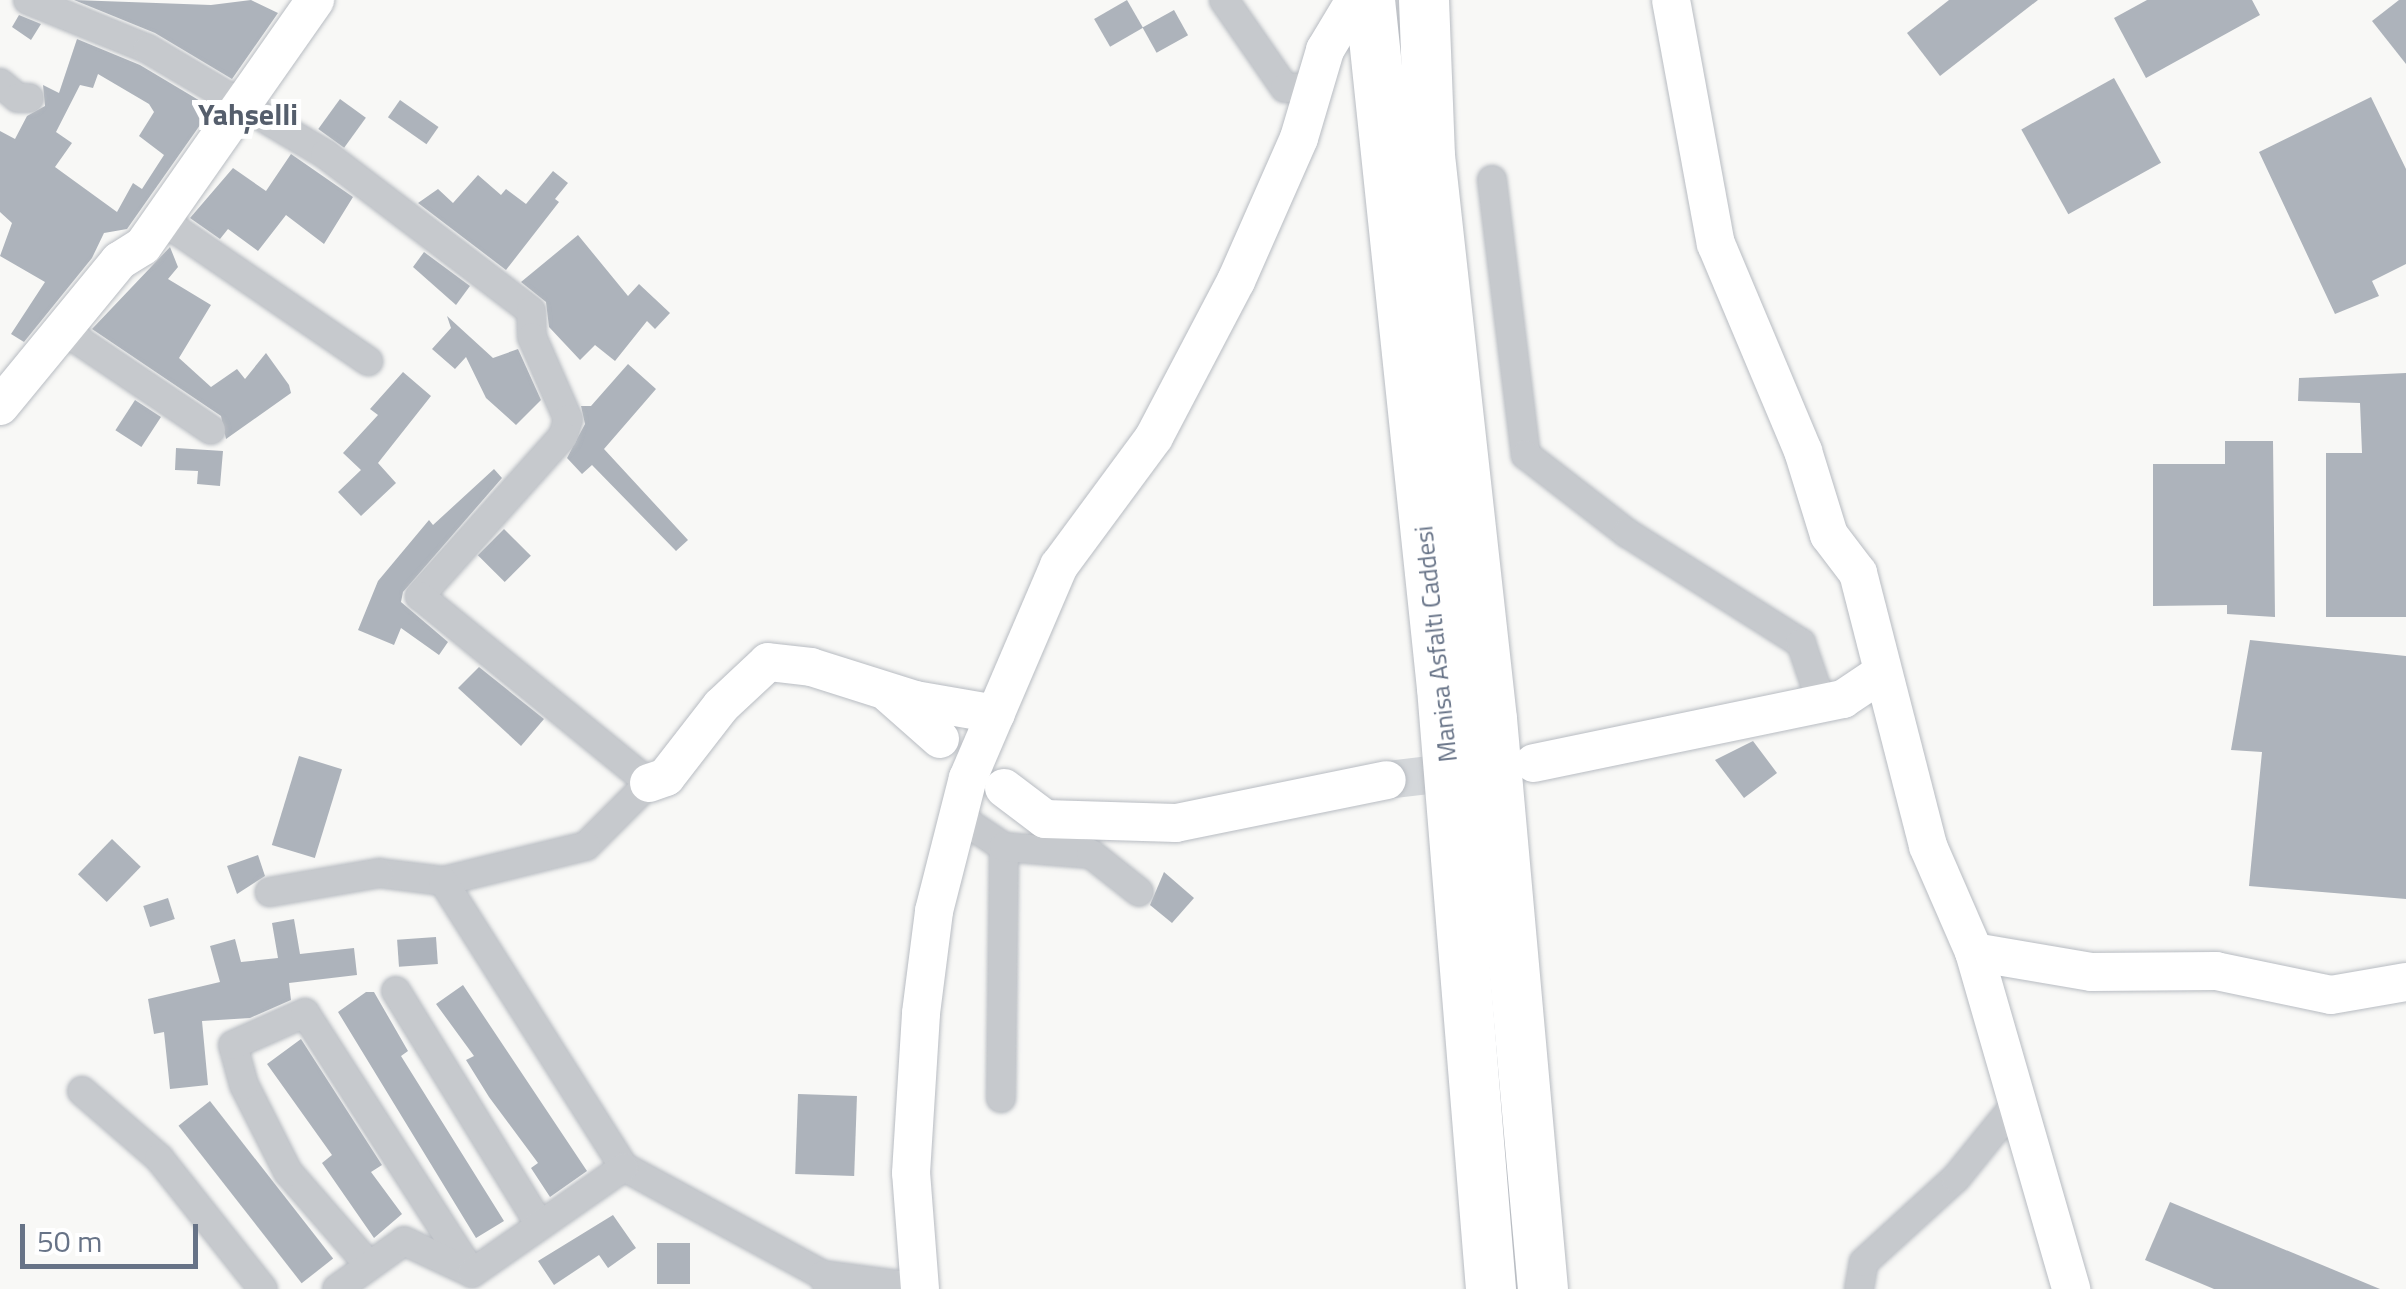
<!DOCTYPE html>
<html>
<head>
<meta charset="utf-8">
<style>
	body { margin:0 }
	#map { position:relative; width:2406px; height:1289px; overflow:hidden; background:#f8f8f6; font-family:"Titillium Web",sans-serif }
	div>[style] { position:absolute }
	.building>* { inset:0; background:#adb3bb; transform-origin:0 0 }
	.secondary-tunnel>* { height:38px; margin-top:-19px; transform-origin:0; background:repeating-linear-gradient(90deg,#d4d7da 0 38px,transparent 0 57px) }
	.roads { filter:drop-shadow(0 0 2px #b8bcc2) drop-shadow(0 0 2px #b8bcc2) }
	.street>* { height:28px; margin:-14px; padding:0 14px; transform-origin:14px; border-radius:14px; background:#c6c9cd }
	.secondary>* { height:38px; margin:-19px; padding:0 19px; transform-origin:19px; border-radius:19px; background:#fff }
	.highway>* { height:50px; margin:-25px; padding:0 25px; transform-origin:25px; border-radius:25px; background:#fff }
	span { translate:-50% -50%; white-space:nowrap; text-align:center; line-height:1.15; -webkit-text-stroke:10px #fff; paint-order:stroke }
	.street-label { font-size:25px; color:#677387 }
	.quarter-label { font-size:30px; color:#555e6c; font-weight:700 }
	.scale { position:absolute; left:20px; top:1224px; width:178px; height:45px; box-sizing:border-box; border:5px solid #677387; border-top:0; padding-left:12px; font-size:30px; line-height:35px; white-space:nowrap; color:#677387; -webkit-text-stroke:8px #fff; paint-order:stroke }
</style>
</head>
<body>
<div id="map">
	<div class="building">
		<i style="clip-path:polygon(74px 0,211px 5px,251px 0,278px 13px,232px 79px,155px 33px)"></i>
		<i style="left:1127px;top:0;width:32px;height:38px;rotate:60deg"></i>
		<i style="clip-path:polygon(1949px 0,2038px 0,1940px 76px,1907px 33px)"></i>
		<i style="clip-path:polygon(2147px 0,2252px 0,2260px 15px,2146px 78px,2114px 18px)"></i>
		<i style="clip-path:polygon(2399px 0,2406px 0,2406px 64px,2372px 21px)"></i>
		<i style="left:1174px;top:10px;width:29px;height:36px;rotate:61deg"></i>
		<i style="clip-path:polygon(19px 15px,41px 24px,31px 40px,12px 27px)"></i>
		<i style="clip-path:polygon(evenodd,77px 39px,140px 65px,212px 108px,127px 229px,104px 233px,92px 258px,24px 342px,11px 334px,45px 282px,0 256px,12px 223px,0 212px,0 131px,15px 139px,27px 116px,45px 106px,43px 85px,59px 93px,77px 39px,98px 74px,149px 104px,154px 112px,139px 136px,164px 155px,142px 189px,133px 183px,117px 212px,55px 167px,72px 143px,56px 132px,80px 85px,93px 88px,98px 74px)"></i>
		<i style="left:2114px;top:78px;width:97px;height:106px;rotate:61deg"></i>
		<i style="clip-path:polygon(2371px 97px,2406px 169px,2406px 264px,2372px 281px,2379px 296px,2335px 314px,2259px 152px)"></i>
		<i style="left:340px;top:99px;width:32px;height:37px;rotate:36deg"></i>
		<i style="left:400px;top:100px;width:47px;height:21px;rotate:35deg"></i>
		<i style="clip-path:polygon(291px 154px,353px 197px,324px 244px,286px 215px,258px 251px,228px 229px,220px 239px,190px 218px,233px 168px,266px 191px)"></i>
		<i style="clip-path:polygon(553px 171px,568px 183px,555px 199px,559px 202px,506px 270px,418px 203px,438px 189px,453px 203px,478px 175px,501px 195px,506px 189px,526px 204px)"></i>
		<i style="clip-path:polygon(578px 235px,628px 296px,639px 284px,670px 313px,655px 329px,647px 321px,615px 361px,595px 345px,580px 360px,549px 327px,546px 302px,521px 282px)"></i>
		<i style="clip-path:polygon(170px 247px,178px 267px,168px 279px,211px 305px,179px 358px,211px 387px,237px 369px,245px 379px,266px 353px,289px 385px,291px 393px,226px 439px,221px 416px,92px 329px)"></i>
		<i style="clip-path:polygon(424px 252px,470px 286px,456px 305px,413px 267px)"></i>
		<i style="clip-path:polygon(447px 316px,493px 358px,518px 349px,541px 400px,516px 425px,486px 398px,466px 357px,455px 369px,432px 349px,451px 328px)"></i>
		<i style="clip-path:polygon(628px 364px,656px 389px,604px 449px,688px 540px,676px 551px,592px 465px,582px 474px,567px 458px,585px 424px,581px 406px,591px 406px)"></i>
		<i style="clip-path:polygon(403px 372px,431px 396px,378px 463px,396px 483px,361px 516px,338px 492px,361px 470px,343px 453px,378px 415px,370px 409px)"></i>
		<i style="clip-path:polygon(2406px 373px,2406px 617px,2326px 617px,2326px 453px,2362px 453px,2360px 403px,2298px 401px,2299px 378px)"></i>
		<i style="left:135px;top:400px;width:31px;height:36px;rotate:33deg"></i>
		<i style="clip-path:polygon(2225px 441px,2273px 441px,2275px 617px,2227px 614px,2227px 605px,2153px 606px,2153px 464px,2225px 464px)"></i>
		<i style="clip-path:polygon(176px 448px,223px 451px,220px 486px,197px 484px,198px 471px,175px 470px)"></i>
		<i style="clip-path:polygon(494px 469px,502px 478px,403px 592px,401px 602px,448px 642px,439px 655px,401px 628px,394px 645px,358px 630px,378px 581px,429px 520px,433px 525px)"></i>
		<i style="left:504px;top:529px;width:38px;height:37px;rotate:45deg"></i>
		<i style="clip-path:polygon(2250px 640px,2406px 656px,2406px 899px,2249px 886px,2262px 752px,2231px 750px)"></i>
		<i style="clip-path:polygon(479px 667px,544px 719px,521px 746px,458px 688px)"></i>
		<i style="clip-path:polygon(1753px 741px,1777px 773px,1744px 798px,1715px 760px)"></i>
		<i style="left:299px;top:756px;width:45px;height:93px;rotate:17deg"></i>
		<i style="left:112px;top:839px;width:40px;height:49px;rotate:44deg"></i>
		<i style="clip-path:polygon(258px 855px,265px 876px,237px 894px,227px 866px)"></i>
		<i style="clip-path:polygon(1164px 872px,1194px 898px,1172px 923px,1150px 905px)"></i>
		<i style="left:168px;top:898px;width:22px;height:26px;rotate:72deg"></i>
		<i style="clip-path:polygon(294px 919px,300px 954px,354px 948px,357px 975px,289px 983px,291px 1000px,250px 1018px,202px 1021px,208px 1085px,170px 1089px,164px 1032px,154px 1034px,148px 999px,220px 982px,210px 946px,235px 939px,241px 962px,278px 958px,272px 923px)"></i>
		<i style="left:436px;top:937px;width:27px;height:39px;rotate:86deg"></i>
		<i style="clip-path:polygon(463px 985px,587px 1171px,550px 1197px,531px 1168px,538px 1163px,489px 1097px,466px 1060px,474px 1056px,436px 1004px)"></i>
		<i style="clip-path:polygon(366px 992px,374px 992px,408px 1051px,401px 1056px,504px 1221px,476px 1238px,338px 1012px)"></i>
		<i style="clip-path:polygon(301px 1039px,382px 1165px,371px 1172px,402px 1214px,374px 1238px,322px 1163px,332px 1155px,267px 1064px)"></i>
		<i style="left:798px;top:1094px;width:59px;height:80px;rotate:2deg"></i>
		<i style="left:210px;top:1101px;width:200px;height:40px;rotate:52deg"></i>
		<i style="clip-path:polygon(2170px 1202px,2380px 1289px,2214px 1289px,2145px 1260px)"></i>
		<i style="clip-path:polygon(613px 1215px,636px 1248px,608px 1268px,599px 1255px,554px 1285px,538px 1261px)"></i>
		<i style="left:657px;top:1243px;width:33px;height:41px"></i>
	</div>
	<div class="secondary-tunnel">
		<i style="left:1387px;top:780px;width:86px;rotate:-6.7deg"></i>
	</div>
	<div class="roads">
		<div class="street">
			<i style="left:28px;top:0;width:130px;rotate:22.2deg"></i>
			<i style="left:148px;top:49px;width:206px;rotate:30.7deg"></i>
			<i style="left:325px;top:154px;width:259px;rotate:37.3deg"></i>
			<i style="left:531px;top:311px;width:26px;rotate:88deg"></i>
			<i style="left:532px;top:337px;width:90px;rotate:66.3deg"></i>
			<i style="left:568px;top:419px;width:18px;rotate:106deg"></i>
			<i style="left:563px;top:436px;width:215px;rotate:131.8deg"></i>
			<i style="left:420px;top:596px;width:296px;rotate:39.2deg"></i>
			<i style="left:649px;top:783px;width:89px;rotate:135deg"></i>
			<i style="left:586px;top:846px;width:147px;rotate:166.2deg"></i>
			<i style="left:443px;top:881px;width:64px;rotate:-172.9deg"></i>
			<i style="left:379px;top:873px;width:111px;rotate:170.1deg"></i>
			<i style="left:1224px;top:0;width:107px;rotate:55.3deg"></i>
			<i style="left:1285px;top:88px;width:25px;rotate:-2deg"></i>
			<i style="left:0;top:83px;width:23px;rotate:40deg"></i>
			<i style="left:18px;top:98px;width:11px"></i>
			<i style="left:1492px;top:180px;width:277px;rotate:83deg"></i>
			<i style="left:1526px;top:455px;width:128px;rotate:37.7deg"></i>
			<i style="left:1627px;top:533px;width:206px;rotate:32.3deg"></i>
			<i style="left:1801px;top:643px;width:65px;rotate:71deg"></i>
			<i style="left:162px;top:220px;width:250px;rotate:34.4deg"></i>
			<i style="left:60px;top:328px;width:182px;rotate:34deg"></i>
			<i style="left:959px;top:817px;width:54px;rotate:33.7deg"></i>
			<i style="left:1004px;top:847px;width:251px;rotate:90.7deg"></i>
			<i style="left:1004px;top:847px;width:87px;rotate:4.6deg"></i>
			<i style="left:1091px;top:854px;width:61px;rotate:38.4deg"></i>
			<i style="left:443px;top:881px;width:338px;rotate:57.7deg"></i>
			<i style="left:624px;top:1167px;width:226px;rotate:28.5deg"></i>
			<i style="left:823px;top:1275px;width:15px;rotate:67deg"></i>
			<i style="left:396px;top:991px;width:271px;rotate:58.4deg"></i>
			<i style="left:82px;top:1091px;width:102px;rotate:41deg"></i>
			<i style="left:159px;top:1158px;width:167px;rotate:51.6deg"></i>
			<i style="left:368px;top:1264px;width:122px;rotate:-131deg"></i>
			<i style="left:288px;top:1172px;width:97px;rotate:-116.8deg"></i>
			<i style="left:244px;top:1085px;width:41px;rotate:-105.4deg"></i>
			<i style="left:233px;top:1045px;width:79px;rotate:-24deg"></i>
			<i style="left:305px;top:1013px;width:309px;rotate:57.3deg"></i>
			<i style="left:823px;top:1275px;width:98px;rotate:7.6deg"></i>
			<i style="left:337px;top:1289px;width:82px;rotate:-35.6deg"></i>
			<i style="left:404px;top:1241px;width:75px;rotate:25.2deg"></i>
			<i style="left:472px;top:1273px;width:185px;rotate:-34.9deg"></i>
			<i style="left:1859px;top:1289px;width:27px;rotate:-80deg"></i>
			<i style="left:1864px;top:1262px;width:125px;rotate:-42.4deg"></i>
			<i style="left:1956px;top:1178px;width:95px;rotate:-51deg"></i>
		</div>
		<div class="secondary">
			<i style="left:1671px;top:0;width:248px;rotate:79.6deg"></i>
			<i style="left:1716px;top:244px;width:225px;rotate:67.2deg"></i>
			<i style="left:1803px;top:451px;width:88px;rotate:72.8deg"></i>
			<i style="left:1829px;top:535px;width:48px;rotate:52.7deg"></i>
			<i style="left:1858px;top:573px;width:282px;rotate:75.6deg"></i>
			<i style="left:1928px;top:846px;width:116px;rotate:66.5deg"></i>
			<i style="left:1974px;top:952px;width:351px;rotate:73.9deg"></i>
			<i style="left:0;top:406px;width:188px;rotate:-50.6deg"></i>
			<i style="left:119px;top:261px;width:28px;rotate:-32deg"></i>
			<i style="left:143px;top:246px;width:300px;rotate:-55deg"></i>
			<i style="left:889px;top:694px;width:68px;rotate:41.4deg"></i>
			<i style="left:1534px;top:763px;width:316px;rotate:-11.7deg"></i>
			<i style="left:1843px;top:699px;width:47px;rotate:-33.7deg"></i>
			<i style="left:649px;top:783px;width:18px;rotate:-19deg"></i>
			<i style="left:666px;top:777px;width:90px;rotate:-52.2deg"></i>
			<i style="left:721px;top:706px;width:64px;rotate:-43.1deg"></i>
			<i style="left:768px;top:662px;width:43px;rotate:6.6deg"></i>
			<i style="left:811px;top:667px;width:109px;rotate:17.6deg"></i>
			<i style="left:915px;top:700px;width:82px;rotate:9.8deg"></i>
			<i style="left:1004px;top:788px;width:51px;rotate:37.1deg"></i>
			<i style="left:1045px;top:819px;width:131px;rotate:1.7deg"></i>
			<i style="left:1176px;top:823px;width:215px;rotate:-11.5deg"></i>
			<i style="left:1974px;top:952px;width:119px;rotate:9.7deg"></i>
			<i style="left:2091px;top:972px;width:125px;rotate:-0.5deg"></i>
			<i style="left:2216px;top:971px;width:117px;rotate:11.8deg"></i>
			<i style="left:2331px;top:995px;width:76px;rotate:-9.8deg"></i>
			<i style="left:920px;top:1289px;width:116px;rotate:-94.4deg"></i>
			<i style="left:911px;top:1173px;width:160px;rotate:-86.4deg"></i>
			<i style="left:921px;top:1013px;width:103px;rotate:-82.7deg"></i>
			<i style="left:934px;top:911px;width:137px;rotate:-75.7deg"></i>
			<i style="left:968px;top:778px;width:231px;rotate:-66.8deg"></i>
			<i style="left:1059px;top:566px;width:160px;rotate:-53.6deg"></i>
			<i style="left:1154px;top:437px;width:176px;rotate:-62.3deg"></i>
			<i style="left:1236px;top:281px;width:156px;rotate:-66.2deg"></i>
			<i style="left:1299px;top:138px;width:92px;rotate:-73.5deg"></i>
			<i style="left:1325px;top:50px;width:58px;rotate:-59deg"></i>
		</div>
		<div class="highway">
			<i style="left:1370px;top:0;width:692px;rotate:84.03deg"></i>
			<i style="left:1442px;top:688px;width:603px;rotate:85.34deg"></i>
			<i style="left:1424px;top:0;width:156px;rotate:87.8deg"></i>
			<i style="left:1430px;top:156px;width:566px;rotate:83.72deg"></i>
			<i style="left:1492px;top:719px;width:572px;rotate:84.89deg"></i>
		</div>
	</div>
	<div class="street-label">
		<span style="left:1436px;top:644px;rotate:-96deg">Manisa Asfaltı Caddesi</span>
	</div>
	<div class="quarter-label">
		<span style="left:248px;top:114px">Yahşelli</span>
	</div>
	<div class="scale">50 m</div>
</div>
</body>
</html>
